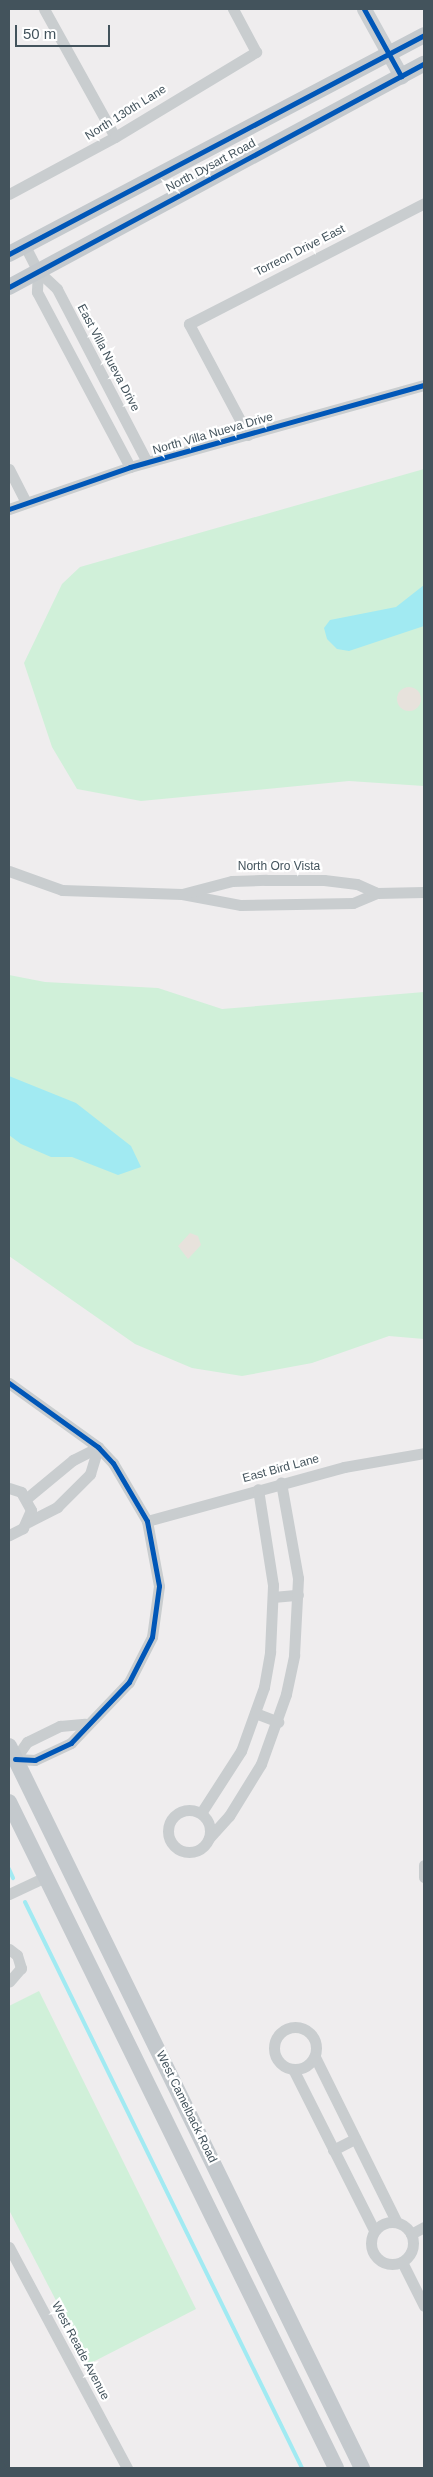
<!DOCTYPE html>
<html>
<head>
<meta charset="utf-8">
<style>
	body { margin:0 }
	#map { position:relative; width:433px; height:2477px; overflow:hidden; background:#efedee; font-family:Helvetica,sans-serif }
	div>[style] { position:absolute }
	.green>* { inset:0; background:#d0f0d9 }
	.sand>* { inset:0; background:#e7e2dc }
	.round { border-radius:50% }
	.water>* { inset:0; background:#a1eaf2 }
	.stream>* { height:4px; margin:-2px; padding:0 2px; transform-origin:2px; border-radius:2px; background:#a1eaf2 }
	.street>* { height:11px; margin:-5.5px; padding:0 5.5px; transform-origin:5.5px; border-radius:5.5px; background:#c9cdcf }
	.street>.ring { margin:-5.5px; padding:0; box-sizing:content-box; background:none; border:11px solid #c9cdcf; border-radius:50% }
	.secondary>* { height:15px; margin:-7.5px; padding:0 7.5px; transform-origin:7.5px; border-radius:7.5px; background:#caced1 }
	.primary>* { height:16px; margin:-8px; padding:0 8px; transform-origin:8px; border-radius:8px; background:#c4c9cd }
	.cycleway>* { height:5px; margin:-2.5px; padding:0 2.5px; transform-origin:2.5px; border-radius:2.5px; background:#0057b8 }
	span { translate:-50% -50%; white-space:nowrap; text-align:center; line-height:1.15; -webkit-text-stroke:4.5px #fff; paint-order:stroke }
	.street-label { font-size:12px; color:#43535c }
	.frame { position:absolute; inset:0; border:10px solid #43535c; pointer-events:none }
	.scale { position:absolute; left:15px; top:25px; width:95px; height:22px; box-sizing:border-box; border:2px solid #43535c; border-top:0; padding-left:6px; font-size:15px; line-height:18px; white-space:nowrap; color:#43535c; -webkit-text-stroke:4px #fff; paint-order:stroke }
</style>
</head>
<body>
<div id="map">
	<div class="green">
		<i style="clip-path:polygon(424px 469px,424px 786px,349px 781px,141px 801px,77px 789px,52px 747px,24px 663px,62px 584px,80px 567px)"></i>
		<i style="clip-path:polygon(9px 975px,45px 982px,158px 988px,222px 1009px,424px 992px,424px 1339px,389px 1336px,312px 1363px,242px 1376px,192px 1368px,135px 1344px,9px 1256px)"></i>
		<i style="clip-path:polygon(39px 1991px,196px 2309px,89px 2364px,9px 2210px,9px 2006px)"></i>
	</div>
	<div class="sand">
		<i class="round" style="left:397px;top:687px;width:24px;height:24px"></i>
		<i style="clip-path:polygon(190px 1233px,198px 1236px,201px 1245px,188px 1259px,178px 1246px)"></i>
	</div>
	<div class="water">
		<i style="clip-path:polygon(424px 585px,424px 626px,349px 651px,337px 649px,327px 639px,324px 628px,330px 620px,396px 607px)"></i>
		<i style="clip-path:polygon(9px 1076px,76px 1103px,131px 1146px,141px 1167px,118px 1175px,72px 1157px,51px 1157px,21px 1144px,9px 1135px)"></i>
	</div>
	<div class="stream">
		<i style="left:9px;top:1869px;width:10px;rotate:66deg"></i>
		<i style="left:25px;top:1902px;width:630px;rotate:63.92deg"></i>
	</div>
	<div class="street">
		<i style="left:44px;top:9px;width:146px;rotate:61deg"></i>
		<i style="left:9px;top:194px;width:120px;rotate:-28.3deg"></i>
		<i style="left:115px;top:137px;width:165px;rotate:-31.1deg"></i>
		<i style="left:256px;top:52px;width:49px;rotate:-118.1deg"></i>
		<i style="left:25px;top:246px;width:28px;rotate:63deg"></i>
		<i style="left:38px;top:271px;width:26px;rotate:43deg"></i>
		<i style="left:57px;top:289px;width:195px;rotate:62.5deg"></i>
		<i style="left:38px;top:271px;width:21px;rotate:93deg"></i>
		<i style="left:37px;top:292px;width:198px;rotate:62deg"></i>
		<i style="left:248px;top:435px;width:126px;rotate:-118deg"></i>
		<i style="left:189px;top:324px;width:264px;rotate:-27.2deg"></i>
		<i style="left:9px;top:469px;width:37px;rotate:63deg"></i>
		<i style="left:9px;top:509px;width:128px;rotate:-19.1deg"></i>
		<i style="left:130px;top:467px;width:305px;rotate:-15.6deg"></i>
		<i style="left:9px;top:871px;width:56px;rotate:19.7deg"></i>
		<i style="left:62px;top:890px;width:120px;rotate:1.9deg"></i>
		<i style="left:182px;top:894px;width:60px;rotate:10.6deg"></i>
		<i style="left:241px;top:905px;width:112px;rotate:-1deg"></i>
		<i style="left:353px;top:903px;width:26px;rotate:-23deg"></i>
		<i style="left:377px;top:893px;width:47px;rotate:-1.2deg"></i>
		<i style="left:182px;top:894px;width:52px;rotate:-14.6deg"></i>
		<i style="left:232px;top:881px;width:34px;rotate:-2deg"></i>
		<i style="left:266px;top:880px;width:58px"></i>
		<i style="left:324px;top:880px;width:33px;rotate:7deg"></i>
		<i style="left:357px;top:884px;width:22px;rotate:24deg"></i>
		<i style="left:9px;top:1383px;width:110px;rotate:35.7deg"></i>
		<i style="left:98px;top:1447px;width:22px;rotate:47deg"></i>
		<i style="left:113px;top:1463px;width:67px;rotate:59.6deg"></i>
		<i style="left:147px;top:1521px;width:66px;rotate:79.5deg"></i>
		<i style="left:159px;top:1586px;width:51px;rotate:97.8deg"></i>
		<i style="left:152px;top:1637px;width:51px;rotate:117.1deg"></i>
		<i style="left:129px;top:1682px;width:84px;rotate:133.6deg"></i>
		<i style="left:71px;top:1743px;width:40px;rotate:155deg"></i>
		<i style="left:35px;top:1760px;width:20px;rotate:-177deg"></i>
		<i style="left:9px;top:1488px;width:13px;rotate:18deg"></i>
		<i style="left:21px;top:1492px;width:21px;rotate:61deg"></i>
		<i style="left:31px;top:1510px;width:20px;rotate:114deg"></i>
		<i style="left:23px;top:1528px;width:16px;rotate:153deg"></i>
		<i style="left:27px;top:1498px;width:60px;rotate:-39.6deg"></i>
		<i style="left:73px;top:1460px;width:28px;rotate:-27deg"></i>
		<i style="left:147px;top:1521px;width:204px;rotate:-15.3deg"></i>
		<i style="left:344px;top:1467px;width:81px;rotate:-9.9deg"></i>
		<i style="left:28px;top:1522px;width:33px;rotate:-27deg"></i>
		<i style="left:57px;top:1507px;width:47px;rotate:-45deg"></i>
		<i style="left:90px;top:1474px;width:28px;rotate:-73deg"></i>
		<i style="left:273px;top:1597px;width:25px;rotate:-5deg"></i>
		<i style="left:255px;top:1713px;width:25px;rotate:21deg"></i>
		<i style="left:15px;top:1759px;width:21px;rotate:-55deg"></i>
		<i style="left:27px;top:1742px;width:37px;rotate:-26deg"></i>
		<i style="left:60px;top:1726px;width:25px;rotate:-5deg"></i>
		<i class="ring" style="left:168px;top:1810px;width:31px;height:31px"></i>
		<i style="left:201px;top:1813px;width:74px;rotate:-57.2deg"></i>
		<i style="left:241px;top:1751px;width:68px;rotate:-70.2deg"></i>
		<i style="left:264px;top:1687px;width:36px;rotate:-80deg"></i>
		<i style="left:270px;top:1652px;width:67px;rotate:-87.4deg"></i>
		<i style="left:273px;top:1585px;width:97px;rotate:-98.9deg"></i>
		<i style="left:209px;top:1838px;width:30px;rotate:-48deg"></i>
		<i style="left:229px;top:1816px;width:61px;rotate:-58.4deg"></i>
		<i style="left:261px;top:1764px;width:74px;rotate:-70.3deg"></i>
		<i style="left:286px;top:1694px;width:40px;rotate:-78deg"></i>
		<i style="left:294px;top:1655px;width:77px;rotate:-87deg"></i>
		<i style="left:298px;top:1578px;width:97px;rotate:-100.1deg"></i>
		<i style="left:424px;top:1865px;width:12px;rotate:90deg"></i>
		<i style="left:9px;top:1894px;width:40px;rotate:-25deg"></i>
		<i style="left:9px;top:1949px;width:10px;rotate:37deg"></i>
		<i style="left:17px;top:1955px;width:14px;rotate:73deg"></i>
		<i style="left:21px;top:1968px;width:18px;rotate:131deg"></i>
		<i class="ring" style="left:274px;top:2027px;width:31px;height:31px"></i>
		<i style="left:315px;top:2057px;width:183px;rotate:63.7deg"></i>
		<i style="left:293px;top:2069px;width:180px;rotate:63.3deg"></i>
		<i style="left:333px;top:2150px;width:25px;rotate:-27deg"></i>
		<i class="ring" style="left:371px;top:2222px;width:31px;height:31px"></i>
		<i style="left:411px;top:2234px;width:15px;rotate:-28deg"></i>
		<i style="left:9px;top:2247px;width:251px;rotate:61.9deg"></i>
		<i style="left:402px;top:2262px;width:49px;rotate:63.4deg"></i>
	</div>
	<div class="secondary">
		<i style="left:364px;top:9px;width:77px;rotate:61.1deg"></i>
	</div>
	<div class="primary">
		<i style="left:9px;top:254px;width:469px;rotate:-27.8deg"></i>
		<i style="left:9px;top:287px;width:471px;rotate:-28.3deg"></i>
		<i style="left:9px;top:1746px;width:804px;rotate:63.95deg"></i>
		<i style="left:9px;top:1802px;width:742px;rotate:63.85deg"></i>
	</div>
	<div class="cycleway">
		<i style="left:364px;top:9px;width:77px;rotate:61.1deg"></i>
		<i style="left:9px;top:254px;width:469px;rotate:-27.8deg"></i>
		<i style="left:9px;top:287px;width:471px;rotate:-28.3deg"></i>
		<i style="left:9px;top:509px;width:128px;rotate:-19.1deg"></i>
		<i style="left:130px;top:467px;width:305px;rotate:-15.6deg"></i>
		<i style="left:9px;top:1383px;width:110px;rotate:35.7deg"></i>
		<i style="left:98px;top:1447px;width:22px;rotate:47deg"></i>
		<i style="left:113px;top:1463px;width:67px;rotate:59.6deg"></i>
		<i style="left:147px;top:1521px;width:66px;rotate:79.5deg"></i>
		<i style="left:159px;top:1586px;width:51px;rotate:97.8deg"></i>
		<i style="left:152px;top:1637px;width:51px;rotate:117.1deg"></i>
		<i style="left:129px;top:1682px;width:84px;rotate:133.6deg"></i>
		<i style="left:71px;top:1743px;width:40px;rotate:155deg"></i>
		<i style="left:35px;top:1760px;width:20px;rotate:-177deg"></i>
	</div>
	<div class="street-label">
		<span style="left:126px;top:113px;rotate:-32deg">North 130th Lane</span>
		<span style="left:211px;top:166px;rotate:-28deg">North Dysart Road</span>
		<span style="left:300px;top:251px;rotate:-27deg">Torreon Drive East</span>
		<span style="left:108px;top:358px;rotate:62deg">East Villa Nueva Drive</span>
		<span style="left:213px;top:434px;rotate:-16deg">North Villa Nueva Drive</span>
		<span style="left:279px;top:867px">North Oro Vista</span>
		<span style="left:281px;top:1469px;rotate:-15deg">East Bird Lane</span>
		<span style="left:186px;top:2107px;rotate:64deg">West Camelback Road</span>
		<span style="left:80px;top:2351px;rotate:62deg">West Reade Avenue</span>
	</div>
	<div class="frame"></div>
	<div class="scale">50 m</div>
</div>
</body>
</html>
